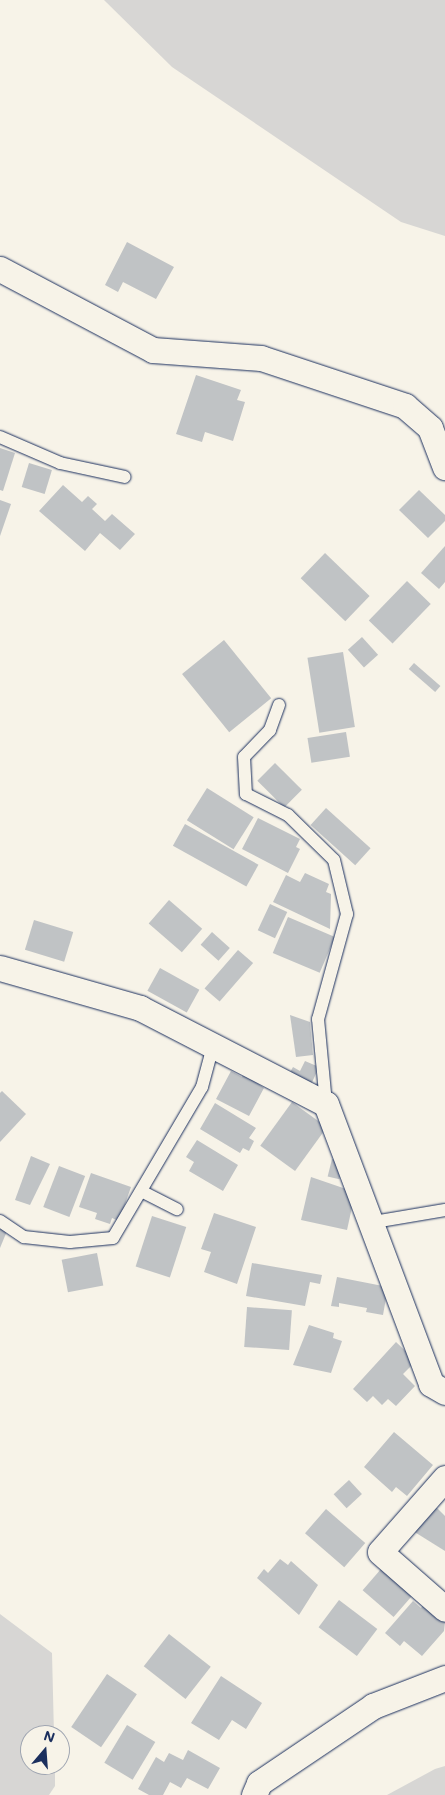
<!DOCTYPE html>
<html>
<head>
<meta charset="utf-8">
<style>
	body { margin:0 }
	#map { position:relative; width:445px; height:1795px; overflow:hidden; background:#f7f3e8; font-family:Mali,sans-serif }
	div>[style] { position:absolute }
	.green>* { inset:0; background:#d7d6d4 }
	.building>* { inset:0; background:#c0c3c5; transform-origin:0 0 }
	.roads { filter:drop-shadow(0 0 1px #1b2f5e) drop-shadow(0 0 1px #1b2f5e) }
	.service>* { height:12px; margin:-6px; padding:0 6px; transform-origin:6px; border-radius:6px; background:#f7f3e8 }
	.minor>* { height:25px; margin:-12.5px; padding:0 12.5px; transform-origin:12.5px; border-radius:12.5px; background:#f7f3e8 }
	span { translate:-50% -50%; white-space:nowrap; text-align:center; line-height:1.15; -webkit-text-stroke:4.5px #f7f3e8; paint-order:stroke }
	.north { position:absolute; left:20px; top:1725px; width:50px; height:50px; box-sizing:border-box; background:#f7f3e8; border:1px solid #9fa5b1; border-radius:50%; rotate:18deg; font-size:14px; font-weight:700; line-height:20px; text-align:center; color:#1b2f5e }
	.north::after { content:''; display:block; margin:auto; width:18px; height:22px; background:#1b2f5e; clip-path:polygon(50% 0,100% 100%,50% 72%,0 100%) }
</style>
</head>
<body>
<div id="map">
	<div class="green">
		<i style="clip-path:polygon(104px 0,445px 0,445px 236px,401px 222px,172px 67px)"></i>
		<i style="clip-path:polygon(0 1614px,52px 1653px,54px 1735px,30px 1735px,30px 1765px,55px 1765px,55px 1786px,49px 1795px,0 1795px)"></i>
		<i style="clip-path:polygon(445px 1766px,445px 1795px,387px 1795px,435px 1769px)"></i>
	</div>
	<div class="building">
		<i style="clip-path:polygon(127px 242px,174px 267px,156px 299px,123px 282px,118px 292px,105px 285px)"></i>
		<i style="clip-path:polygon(196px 375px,241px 390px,237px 400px,245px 402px,233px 441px,205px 432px,202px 442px,176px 434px)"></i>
		<i style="clip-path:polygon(0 448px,15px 453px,3px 491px,0 490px)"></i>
		<i style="left:29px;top:463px;width:24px;height:25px;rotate:17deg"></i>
		<i style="clip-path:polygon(63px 485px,82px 502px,88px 496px,97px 504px,92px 509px,105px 521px,112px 514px,135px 534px,120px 550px,100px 533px,85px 551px,39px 511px)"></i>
		<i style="clip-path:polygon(419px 490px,445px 515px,445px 521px,428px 538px,399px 510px)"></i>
		<i style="clip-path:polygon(0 500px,11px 504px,0 536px)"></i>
		<i style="clip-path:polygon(445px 546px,445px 582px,439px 589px,421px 573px)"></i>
		<i style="left:325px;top:553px;width:62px;height:35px;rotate:44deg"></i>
		<i style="left:407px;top:581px;width:33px;height:55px;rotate:44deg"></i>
		<i style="left:362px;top:637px;width:24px;height:19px;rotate:48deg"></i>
		<i style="left:224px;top:640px;width:75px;height:54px;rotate:51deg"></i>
		<i style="left:343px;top:652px;width:76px;height:36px;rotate:81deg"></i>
		<i style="left:414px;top:663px;width:35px;height:8px;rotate:41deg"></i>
		<i style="left:346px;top:732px;width:25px;height:39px;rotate:81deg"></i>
		<i style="left:275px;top:763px;width:38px;height:25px;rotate:45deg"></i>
		<i style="left:207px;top:788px;width:55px;height:38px;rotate:32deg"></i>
		<i style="left:326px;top:808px;width:60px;height:23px;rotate:42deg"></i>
		<i style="clip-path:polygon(258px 818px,300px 839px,296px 847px,300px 849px,288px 873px,242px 849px)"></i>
		<i style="left:185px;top:824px;width:84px;height:25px;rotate:29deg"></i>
		<i style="clip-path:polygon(305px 873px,329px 884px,326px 892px,331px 894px,330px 929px,273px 902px,286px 875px,300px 882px)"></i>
		<i style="left:169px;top:900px;width:44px;height:31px;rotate:41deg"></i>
		<i style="left:270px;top:904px;width:19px;height:29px;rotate:25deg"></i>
		<i style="left:288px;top:917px;width:51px;height:39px;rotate:23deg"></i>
		<i style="left:34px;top:920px;width:41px;height:31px;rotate:17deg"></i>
		<i style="left:212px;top:932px;width:24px;height:17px;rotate:42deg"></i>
		<i style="left:238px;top:950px;width:20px;height:51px;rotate:41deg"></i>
		<i style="left:160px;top:968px;width:45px;height:26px;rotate:29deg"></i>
		<i style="clip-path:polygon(290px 1015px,310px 1022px,313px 1055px,296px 1057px)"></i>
		<i style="clip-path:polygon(305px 1061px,319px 1067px,309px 1089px,287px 1078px,293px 1067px,300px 1071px)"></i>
		<i style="clip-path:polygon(231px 1071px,242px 1077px,244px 1073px,264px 1088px,249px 1116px,216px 1099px)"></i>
		<i style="clip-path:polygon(2px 1091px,26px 1114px,0 1142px,0 1093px)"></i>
		<i style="left:292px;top:1102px;width:43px;height:54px;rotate:36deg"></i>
		<i style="clip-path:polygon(215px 1103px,256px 1128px,249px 1138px,254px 1141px,249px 1151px,243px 1148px,240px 1153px,200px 1129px)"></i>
		<i style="clip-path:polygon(197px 1140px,238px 1165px,223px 1191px,189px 1171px,194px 1162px,186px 1157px)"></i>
		<i style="clip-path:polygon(31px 1156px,50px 1164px,30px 1205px,15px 1200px)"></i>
		<i style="left:332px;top:1159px;width:12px;height:18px;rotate:14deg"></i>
		<i style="left:59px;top:1166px;width:28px;height:44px;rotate:21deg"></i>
		<i style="clip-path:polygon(91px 1173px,131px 1187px,119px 1221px,112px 1218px,110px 1224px,95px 1219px,97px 1213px,79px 1207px)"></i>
		<i style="clip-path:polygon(311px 1177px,349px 1190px,354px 1198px,347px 1230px,301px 1220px)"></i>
		<i style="clip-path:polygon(214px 1213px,256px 1227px,237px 1284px,204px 1272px,211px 1252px,201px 1249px)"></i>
		<i style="left:152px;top:1216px;width:36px;height:53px;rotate:18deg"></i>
		<i style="clip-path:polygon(0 1228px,7px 1231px,0 1248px)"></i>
		<i style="left:97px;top:1253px;width:33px;height:36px;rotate:79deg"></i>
		<i style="clip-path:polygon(252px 1263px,322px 1275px,320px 1284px,310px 1282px,305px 1306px,246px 1296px)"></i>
		<i style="clip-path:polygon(337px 1277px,388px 1287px,383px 1315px,366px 1312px,367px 1308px,339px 1303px,339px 1307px,331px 1306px)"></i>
		<i style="left:247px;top:1307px;width:45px;height:40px;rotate:4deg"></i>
		<i style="clip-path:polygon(309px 1325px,334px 1333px,333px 1338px,342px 1341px,331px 1373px,293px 1365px)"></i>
		<i style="clip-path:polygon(396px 1342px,416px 1361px,403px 1374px,415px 1386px,396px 1406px,388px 1399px,382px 1405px,373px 1396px,367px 1402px,353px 1389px)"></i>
		<i style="clip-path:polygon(394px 1432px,433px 1465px,407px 1496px,396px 1487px,392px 1492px,364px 1467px)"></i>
		<i style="left:349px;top:1480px;width:19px;height:21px;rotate:47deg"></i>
		<i style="clip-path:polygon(435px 1506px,445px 1516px,445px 1551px,413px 1531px)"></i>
		<i style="left:326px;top:1509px;width:52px;height:32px;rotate:41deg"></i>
		<i style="clip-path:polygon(280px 1559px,288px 1565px,291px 1561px,318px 1585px,299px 1615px,257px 1578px,264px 1569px,268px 1573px)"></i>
		<i style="left:381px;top:1569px;width:41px;height:28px;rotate:41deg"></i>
		<i style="left:339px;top:1600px;width:48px;height:34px;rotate:37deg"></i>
		<i style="clip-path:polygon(413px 1601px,421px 1608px,424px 1604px,445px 1622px,444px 1631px,422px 1656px,404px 1641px,400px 1646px,385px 1633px)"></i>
		<i style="left:169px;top:1634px;width:53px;height:41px;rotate:38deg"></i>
		<i style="left:107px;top:1674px;width:36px;height:64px;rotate:34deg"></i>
		<i style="clip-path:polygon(221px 1676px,262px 1703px,246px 1729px,232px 1720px,219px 1740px,191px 1723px)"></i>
		<i style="left:127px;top:1725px;width:33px;height:44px;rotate:31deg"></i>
		<i style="clip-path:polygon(188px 1750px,220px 1768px,208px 1789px,187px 1778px,181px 1788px,170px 1782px,163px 1795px,149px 1795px,138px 1789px,156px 1757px,164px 1762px,169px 1753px,183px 1760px)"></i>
	</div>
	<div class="roads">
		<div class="service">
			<i style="left:0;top:437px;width:65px;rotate:23.4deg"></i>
			<i style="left:60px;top:463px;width:66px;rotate:12.2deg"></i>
			<i style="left:279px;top:705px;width:27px;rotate:110deg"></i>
			<i style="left:270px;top:730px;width:37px;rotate:134deg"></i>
			<i style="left:244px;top:757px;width:37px;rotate:87deg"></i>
			<i style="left:246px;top:794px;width:47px;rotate:26.6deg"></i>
			<i style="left:288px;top:815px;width:64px;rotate:44.4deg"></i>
			<i style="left:334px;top:860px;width:56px;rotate:76.5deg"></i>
			<i style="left:347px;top:914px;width:109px;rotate:105.4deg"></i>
			<i style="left:318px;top:1019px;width:85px;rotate:84.6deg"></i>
			<i style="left:143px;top:1192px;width:38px;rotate:27deg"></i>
			<i style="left:0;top:1221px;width:29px;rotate:34deg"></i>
			<i style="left:24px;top:1237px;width:46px;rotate:6.2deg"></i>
			<i style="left:70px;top:1242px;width:43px;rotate:-5.3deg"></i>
			<i style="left:113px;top:1238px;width:175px;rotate:-59.5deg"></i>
			<i style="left:202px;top:1087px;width:42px;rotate:-75deg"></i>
			<i style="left:368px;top:1223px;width:78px;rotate:-9.6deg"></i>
		</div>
		<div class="minor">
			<i style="left:0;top:269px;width:173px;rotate:27.9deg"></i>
			<i style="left:153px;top:350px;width:108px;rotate:4.2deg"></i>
			<i style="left:261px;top:358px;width:152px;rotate:18.4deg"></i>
			<i style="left:405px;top:406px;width:33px;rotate:41deg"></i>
			<i style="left:430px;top:428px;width:42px;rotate:69deg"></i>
			<i style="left:0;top:968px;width:146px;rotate:15.9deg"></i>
			<i style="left:140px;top:1008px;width:209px;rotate:27.3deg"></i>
			<i style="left:326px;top:1104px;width:299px;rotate:69.4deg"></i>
			<i style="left:431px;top:1384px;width:16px;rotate:30deg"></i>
			<i style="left:445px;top:1478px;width:98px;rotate:131.3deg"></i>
			<i style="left:380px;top:1552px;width:86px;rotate:41.2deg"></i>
			<i style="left:254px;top:1795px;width:13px;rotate:-67deg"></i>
			<i style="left:259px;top:1783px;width:138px;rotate:-34deg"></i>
			<i style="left:373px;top:1706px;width:77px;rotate:-21.3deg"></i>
		</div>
	</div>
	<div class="north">N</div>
</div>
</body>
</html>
